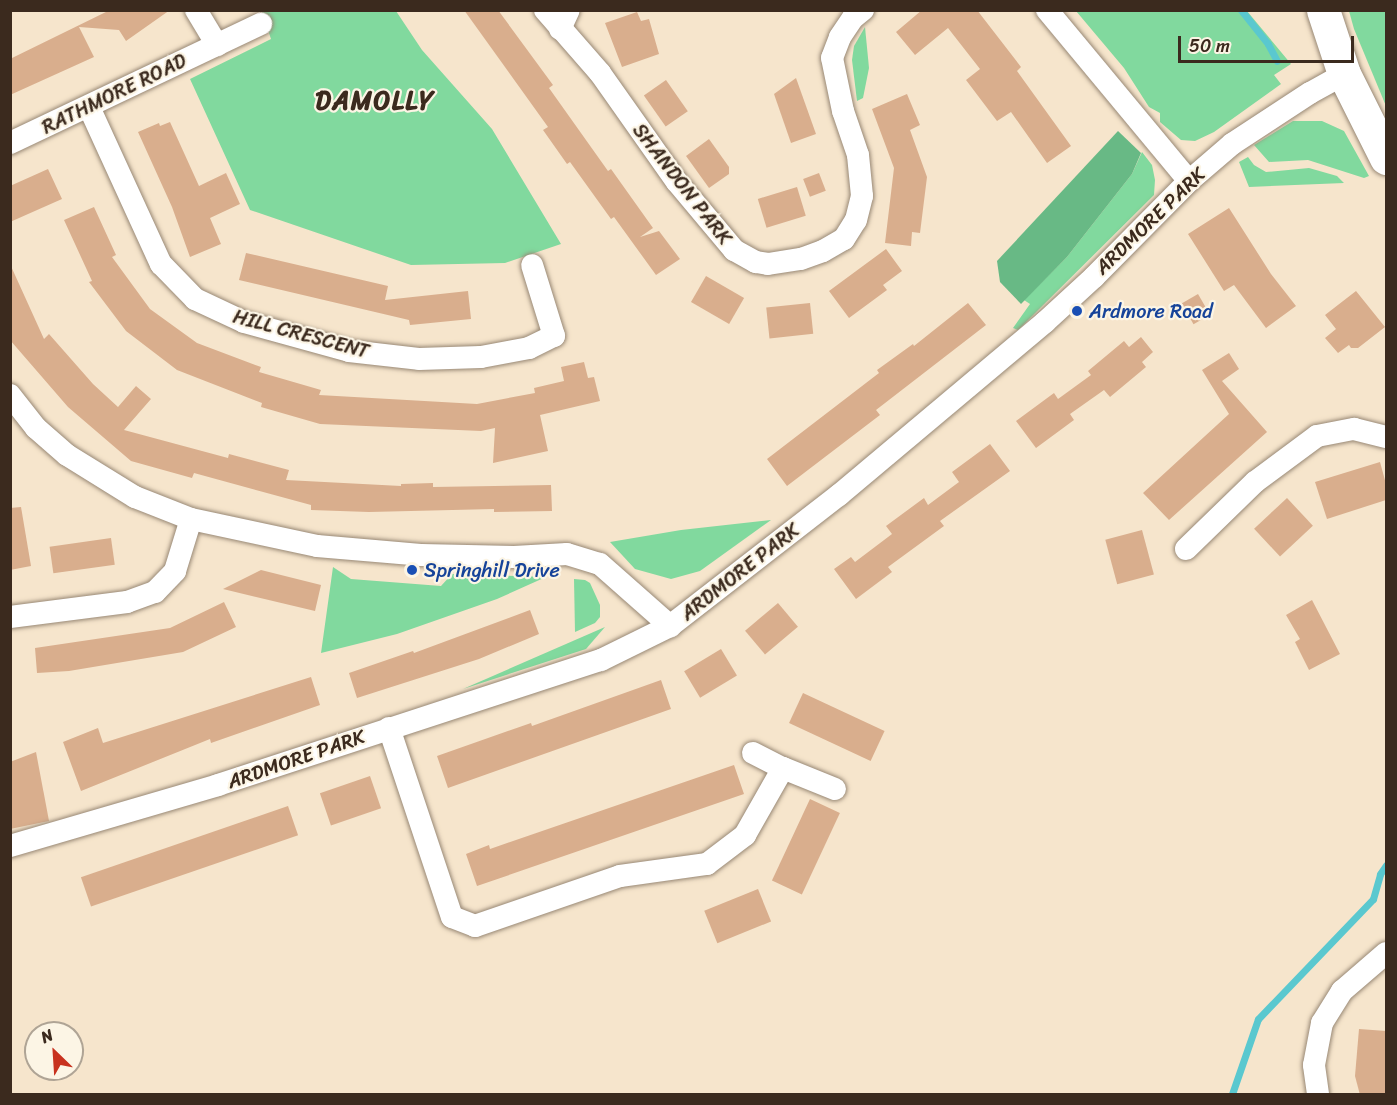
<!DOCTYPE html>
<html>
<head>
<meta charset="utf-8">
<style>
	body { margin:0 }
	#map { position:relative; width:1397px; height:1105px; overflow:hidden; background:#f6e5cc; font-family:Sriracha,sans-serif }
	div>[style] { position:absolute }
	.green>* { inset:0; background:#81d99e }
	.forest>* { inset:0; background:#68b985 }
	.stream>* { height:7px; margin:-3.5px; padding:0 3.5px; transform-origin:3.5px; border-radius:3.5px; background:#5ac8cf }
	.building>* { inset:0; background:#d9ae8d; transform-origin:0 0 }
	.roads { filter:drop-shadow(0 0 2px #988875) drop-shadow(0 0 2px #988875) }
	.street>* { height:22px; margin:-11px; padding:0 11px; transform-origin:11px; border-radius:11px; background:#fff }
	.highway>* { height:33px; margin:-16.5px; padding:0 16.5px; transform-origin:16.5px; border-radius:16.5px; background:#fff }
	.dots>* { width:16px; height:16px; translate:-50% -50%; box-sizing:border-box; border:3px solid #fcf5e5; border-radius:50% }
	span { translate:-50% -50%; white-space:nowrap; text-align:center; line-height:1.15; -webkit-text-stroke:4.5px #fcf5e5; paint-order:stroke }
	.street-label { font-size:20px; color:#3b2a1e }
	.transit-label { font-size:20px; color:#164399 }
	.left { translate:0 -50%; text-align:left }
	.district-label { font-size:26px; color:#3b2a1e; font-weight:700; letter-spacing:1.5px }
	.frame { position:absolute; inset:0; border:12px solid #3b2a1e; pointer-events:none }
	.north { position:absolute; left:24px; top:1021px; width:60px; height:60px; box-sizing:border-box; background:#fcf5e5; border:2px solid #afa495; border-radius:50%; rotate:335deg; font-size:16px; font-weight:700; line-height:24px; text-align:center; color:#3b2a1e }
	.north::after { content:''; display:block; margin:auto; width:21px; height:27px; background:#c8321e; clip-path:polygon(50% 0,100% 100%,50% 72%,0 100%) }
	.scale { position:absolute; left:1178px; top:36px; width:176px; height:27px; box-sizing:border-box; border:3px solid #3b2a1e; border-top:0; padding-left:8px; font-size:18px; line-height:21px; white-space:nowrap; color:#3b2a1e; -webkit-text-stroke:4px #fcf5e5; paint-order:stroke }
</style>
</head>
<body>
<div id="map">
	<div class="green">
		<i style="clip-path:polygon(264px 11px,396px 11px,422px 50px,492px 129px,561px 244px,505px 263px,411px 265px,250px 210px,190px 79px,271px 39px,262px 12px)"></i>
		<i style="clip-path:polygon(1076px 11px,1247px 11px,1291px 64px,1274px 75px,1281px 84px,1214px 132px,1195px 141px,1181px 140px,1160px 122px,1160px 113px,1149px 107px,1124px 68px)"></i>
		<i style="clip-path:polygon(1349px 11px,1386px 11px,1386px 106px,1354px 29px)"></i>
		<i style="clip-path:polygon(865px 27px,869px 68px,863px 98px,857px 101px,852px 60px,854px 46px)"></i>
		<i style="clip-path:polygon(1293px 121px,1322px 121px,1344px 131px,1369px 176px,1364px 178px,1308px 160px,1269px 162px,1254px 145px)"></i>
		<i style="clip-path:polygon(1142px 152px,1152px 165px,1155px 180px,1154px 195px,1018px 330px,1013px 328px,1030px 304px,1024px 300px,1067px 257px,1132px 174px)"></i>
		<i style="clip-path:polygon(1248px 157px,1254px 165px,1266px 172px,1309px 168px,1337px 176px,1344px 183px,1249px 187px,1239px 162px)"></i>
		<i style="clip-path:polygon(771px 520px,700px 571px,671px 579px,635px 569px,610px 542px,681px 530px)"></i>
		<i style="clip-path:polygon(333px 567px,351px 579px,441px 586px,452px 574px,546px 577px,497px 599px,397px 634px,321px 653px)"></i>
		<i style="clip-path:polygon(574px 579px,585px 580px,590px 583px,600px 605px,600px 617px,595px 623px,575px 632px)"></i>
		<i style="clip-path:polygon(605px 627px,586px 649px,463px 689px)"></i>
	</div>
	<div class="forest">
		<i style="clip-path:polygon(1118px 131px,1141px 153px,1132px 174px,1067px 257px,1021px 304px,1000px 282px,997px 261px)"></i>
	</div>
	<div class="stream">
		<i style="left:1241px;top:10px;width:43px;rotate:51.5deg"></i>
		<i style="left:1268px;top:44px;width:19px;rotate:62deg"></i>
		<i style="left:1232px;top:1094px;width:79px;rotate:-70.9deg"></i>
		<i style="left:1258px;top:1019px;width:166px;rotate:-46.2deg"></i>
		<i style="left:1373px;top:899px;width:26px;rotate:-74deg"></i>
		<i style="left:1380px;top:874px;width:11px;rotate:-56deg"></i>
	</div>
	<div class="building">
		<i style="clip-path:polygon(110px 10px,170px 10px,126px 41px,119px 30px,79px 27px,94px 57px,10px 95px,10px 59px)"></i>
		<i style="clip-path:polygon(464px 10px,498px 10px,553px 85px,549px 88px,608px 171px,611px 169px,653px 228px,640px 237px,659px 231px,680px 259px,656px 275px,614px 217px,611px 219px,570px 162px,567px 164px,543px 130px,548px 127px)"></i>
		<i style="clip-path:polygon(922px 10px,977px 10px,1021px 67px,1017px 71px,1071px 146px,1047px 163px,1011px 112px,997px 121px,966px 80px,980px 69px,948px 28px,915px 55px,896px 32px)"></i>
		<i style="clip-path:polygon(637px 12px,641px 21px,649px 19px,659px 54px,622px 67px,605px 23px)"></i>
		<i style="clip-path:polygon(796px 78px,816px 134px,791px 143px,774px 94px)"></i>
		<i style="left:666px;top:80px;width:38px;height:27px;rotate:55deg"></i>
		<i style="clip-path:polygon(907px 94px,920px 125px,910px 130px,927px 177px,920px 233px,912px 232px,911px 246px,885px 243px,894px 168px,872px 109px)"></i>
		<i style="clip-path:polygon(170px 122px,199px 186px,226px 173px,240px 204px,210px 218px,221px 244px,190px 257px,172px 207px,138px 132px,159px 123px,160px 126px)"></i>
		<i style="clip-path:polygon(709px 139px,729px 167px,729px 174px,709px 188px,686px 156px)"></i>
		<i style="clip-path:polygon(48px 169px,62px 199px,10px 222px,10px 186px)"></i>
		<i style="left:819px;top:173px;width:19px;height:17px;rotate:69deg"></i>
		<i style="left:797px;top:187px;width:30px;height:41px;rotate:73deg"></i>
		<i style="clip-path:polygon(94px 207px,116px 255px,112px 257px,150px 309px,197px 343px,261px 367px,259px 372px,321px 390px,319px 395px,477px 404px,535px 393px,534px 388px,564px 381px,561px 367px,584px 362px,588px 378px,594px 377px,600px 401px,540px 415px,548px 451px,493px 463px,495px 428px,481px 431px,320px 424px,261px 407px,262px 403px,177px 370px,126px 331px,89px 282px,92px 281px,64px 220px)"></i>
		<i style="clip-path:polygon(1229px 208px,1271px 274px,1296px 306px,1266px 328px,1234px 285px,1224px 291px,1188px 234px)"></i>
		<i style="clip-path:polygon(886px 249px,902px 271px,883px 285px,887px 290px,849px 318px,829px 291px)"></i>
		<i style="clip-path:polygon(246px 253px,388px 286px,385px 300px,468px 291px,471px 319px,410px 325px,409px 320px,239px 280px)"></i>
		<i style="clip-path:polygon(10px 264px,44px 339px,49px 334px,93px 384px,118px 407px,136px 386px,151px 399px,124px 430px,228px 458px,229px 454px,289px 470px,286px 480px,401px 486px,401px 484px,433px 483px,433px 487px,551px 485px,552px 511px,494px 512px,494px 509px,369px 512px,311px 510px,311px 505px,194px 473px,192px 478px,131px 461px,68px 407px,10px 340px)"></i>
		<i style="left:706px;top:276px;width:44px;height:30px;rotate:30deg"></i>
		<i style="clip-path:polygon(1356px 291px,1385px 327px,1358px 348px,1351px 348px,1349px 345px,1338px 353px,1325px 338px,1336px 329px,1325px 315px)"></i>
		<i style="left:1198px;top:294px;width:24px;height:19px;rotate:60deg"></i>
		<i style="left:810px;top:303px;width:31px;height:44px;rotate:84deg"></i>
		<i style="clip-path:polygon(968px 303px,986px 325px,876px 410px,880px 415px,787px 486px,767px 459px,879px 373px,877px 370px,913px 344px,914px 346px)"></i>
		<i style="clip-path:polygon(1141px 337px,1153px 352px,1142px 362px,1146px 367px,1110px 397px,1104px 390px,1070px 414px,1074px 420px,1036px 448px,1016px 421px,1054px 393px,1058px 399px,1091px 375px,1088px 371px,1124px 341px,1129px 347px)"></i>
		<i style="clip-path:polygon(1229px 353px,1239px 369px,1222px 381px,1267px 432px,1169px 520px,1143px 493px,1229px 414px,1202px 370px)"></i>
		<i style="clip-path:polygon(990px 444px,1010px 471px,940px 521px,944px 526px,888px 567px,892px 572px,856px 599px,834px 569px,851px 557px,855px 562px,892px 534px,886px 526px,924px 498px,928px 505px,959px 482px,952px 472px)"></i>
		<i style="clip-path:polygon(1380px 462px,1386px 484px,1386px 500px,1327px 519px,1315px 482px)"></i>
		<i style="left:1287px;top:498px;width:38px;height:45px;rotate:47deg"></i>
		<i style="clip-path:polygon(21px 507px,31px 566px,10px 570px,10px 508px)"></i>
		<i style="left:1142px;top:530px;width:46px;height:38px;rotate:75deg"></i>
		<i style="left:111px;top:538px;width:27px;height:62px;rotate:82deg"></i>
		<i style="clip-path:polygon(261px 570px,321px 585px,315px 611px,223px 589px)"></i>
		<i style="clip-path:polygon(1312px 600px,1340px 654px,1309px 670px,1295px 642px,1300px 639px,1286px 615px)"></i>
		<i style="clip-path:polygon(224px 602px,236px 627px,183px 652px,69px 671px,37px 673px,35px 648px,170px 628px)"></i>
		<i style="left:778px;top:603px;width:31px;height:43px;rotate:50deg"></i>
		<i style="clip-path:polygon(530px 610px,539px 634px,479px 659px,357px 698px,349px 673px,413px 651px,414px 653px)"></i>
		<i style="left:721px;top:649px;width:31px;height:43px;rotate:59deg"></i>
		<i style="clip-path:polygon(311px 677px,320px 705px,211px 743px,210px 739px,81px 791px,63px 742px,98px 728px,103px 743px)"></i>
		<i style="clip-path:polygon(661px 680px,671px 709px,448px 788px,437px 756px,531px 723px,532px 726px)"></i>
		<i style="left:803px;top:693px;width:90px;height:33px;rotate:25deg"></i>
		<i style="clip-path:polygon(36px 752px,49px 821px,10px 829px,10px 762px)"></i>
		<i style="clip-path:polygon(734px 765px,744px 794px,477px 886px,466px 854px,489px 845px,490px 849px)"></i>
		<i style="left:370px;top:776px;width:34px;height:53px;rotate:71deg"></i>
		<i style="left:810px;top:799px;width:33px;height:90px;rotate:25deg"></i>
		<i style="left:288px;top:806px;width:31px;height:219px;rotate:71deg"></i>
		<i style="left:758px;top:889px;width:35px;height:58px;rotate:68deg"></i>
		<i style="clip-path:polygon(1359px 1029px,1386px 1031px,1386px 1095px,1360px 1095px,1355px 1076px)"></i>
	</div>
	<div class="roads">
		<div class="street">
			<i style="left:196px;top:10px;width:41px;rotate:59deg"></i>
			<i style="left:545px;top:10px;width:84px;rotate:48.9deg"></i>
			<i style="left:600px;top:73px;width:133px;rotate:54.8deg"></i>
			<i style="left:677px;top:182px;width:89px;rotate:50deg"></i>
			<i style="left:734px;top:250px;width:25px;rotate:29deg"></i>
			<i style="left:756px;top:262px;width:12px;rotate:9deg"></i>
			<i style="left:768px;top:264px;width:33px;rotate:-9deg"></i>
			<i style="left:801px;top:259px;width:23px;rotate:-20deg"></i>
			<i style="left:823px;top:251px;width:24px;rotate:-30deg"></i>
			<i style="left:844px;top:239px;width:22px;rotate:-58deg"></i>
			<i style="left:856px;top:220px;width:25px;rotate:-76deg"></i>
			<i style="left:862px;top:196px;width:41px;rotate:-95.6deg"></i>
			<i style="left:858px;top:155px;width:46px;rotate:-108.8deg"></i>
			<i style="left:843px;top:111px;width:54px;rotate:-101.7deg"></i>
			<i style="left:832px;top:58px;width:22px;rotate:-69deg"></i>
			<i style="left:840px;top:37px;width:23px;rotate:-56deg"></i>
			<i style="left:853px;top:18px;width:13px;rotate:-39deg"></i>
			<i style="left:1047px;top:10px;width:222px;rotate:50.3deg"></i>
			<i style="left:560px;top:29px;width:21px;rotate:-65deg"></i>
			<i style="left:89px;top:107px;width:173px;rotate:65.4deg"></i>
			<i style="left:161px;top:264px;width:49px;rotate:45.8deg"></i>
			<i style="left:195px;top:299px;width:54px;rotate:25.1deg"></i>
			<i style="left:244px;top:322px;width:109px;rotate:15.4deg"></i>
			<i style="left:349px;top:351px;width:70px;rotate:6.5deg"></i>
			<i style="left:419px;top:359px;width:62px;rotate:-1.8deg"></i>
			<i style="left:481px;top:357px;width:49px;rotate:-10.6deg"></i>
			<i style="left:529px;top:348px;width:28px;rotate:-26deg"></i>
			<i style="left:554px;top:336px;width:74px;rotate:-107.2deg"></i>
			<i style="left:10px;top:143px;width:278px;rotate:-25.4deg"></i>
			<i style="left:10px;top:395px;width:42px;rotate:51.8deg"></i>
			<i style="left:36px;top:428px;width:41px;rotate:41.1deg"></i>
			<i style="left:67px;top:455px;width:80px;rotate:31.7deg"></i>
			<i style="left:135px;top:497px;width:60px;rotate:21.4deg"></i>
			<i style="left:191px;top:519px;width:129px;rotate:12.1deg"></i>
			<i style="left:317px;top:546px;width:104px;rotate:4.9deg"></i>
			<i style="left:421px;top:555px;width:93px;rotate:1.2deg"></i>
			<i style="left:514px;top:557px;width:53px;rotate:-3.2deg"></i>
			<i style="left:567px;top:554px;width:34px;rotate:17deg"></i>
			<i style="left:600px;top:564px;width:94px;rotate:41.5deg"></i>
			<i style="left:1186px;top:549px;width:96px;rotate:-44.2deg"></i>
			<i style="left:1255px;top:482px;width:77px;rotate:-36.6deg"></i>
			<i style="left:1317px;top:436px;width:38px;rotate:-11deg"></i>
			<i style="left:1354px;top:429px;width:33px;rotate:14deg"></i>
			<i style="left:10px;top:617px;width:118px;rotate:-7.3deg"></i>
			<i style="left:127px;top:602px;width:30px;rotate:-20deg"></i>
			<i style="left:155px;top:592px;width:29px;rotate:-46deg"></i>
			<i style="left:175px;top:571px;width:54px;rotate:-72.9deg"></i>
			<i style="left:389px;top:728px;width:199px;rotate:71.6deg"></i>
			<i style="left:452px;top:917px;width:25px;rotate:21deg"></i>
			<i style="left:475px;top:926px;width:153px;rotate:-19deg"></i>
			<i style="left:620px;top:876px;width:88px;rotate:-7.9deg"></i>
			<i style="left:707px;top:864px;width:48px;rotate:-37.3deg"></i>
			<i style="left:745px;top:835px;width:77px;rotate:-60.4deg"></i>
			<i style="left:783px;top:768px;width:56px;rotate:22deg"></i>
			<i style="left:753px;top:753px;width:34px;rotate:27deg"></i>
			<i style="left:10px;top:846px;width:217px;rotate:-16.3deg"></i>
			<i style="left:218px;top:785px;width:403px;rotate:-18.1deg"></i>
			<i style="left:601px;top:660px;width:77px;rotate:-26.2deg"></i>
			<i style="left:670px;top:626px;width:214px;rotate:-37.8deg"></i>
			<i style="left:839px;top:495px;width:268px;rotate:-40deg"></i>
			<i style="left:1044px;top:323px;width:68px;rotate:-42.6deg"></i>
			<i style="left:1094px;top:277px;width:135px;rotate:-45.3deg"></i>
			<i style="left:1189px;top:181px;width:57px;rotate:-40.7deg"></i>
			<i style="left:1232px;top:144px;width:93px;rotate:-33.2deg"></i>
			<i style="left:1310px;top:93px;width:39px;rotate:-29deg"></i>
			<i style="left:1318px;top:1094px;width:29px;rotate:-98deg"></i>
			<i style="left:1314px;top:1065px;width:43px;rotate:-79.2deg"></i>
			<i style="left:1322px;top:1023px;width:38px;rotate:-58deg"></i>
			<i style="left:1342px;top:991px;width:58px;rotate:-40.8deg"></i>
		</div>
		<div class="highway">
			<i style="left:1323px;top:10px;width:67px;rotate:71.8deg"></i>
			<i style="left:1344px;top:74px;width:94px;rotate:63.4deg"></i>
		</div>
	</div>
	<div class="dots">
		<i style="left:1077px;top:311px;background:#1a4fb4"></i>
		<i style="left:412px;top:570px;background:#1a4fb4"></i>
	</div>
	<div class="street-label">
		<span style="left:114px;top:94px;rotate:-26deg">RATHMORE ROAD</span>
		<span style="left:682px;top:184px;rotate:52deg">SHANDON PARK</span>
		<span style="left:1150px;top:221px;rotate:-44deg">ARDMORE PARK</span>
		<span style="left:301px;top:334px;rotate:15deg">HILL CRESCENT</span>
		<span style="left:740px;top:572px;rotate:-38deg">ARDMORE PARK</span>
		<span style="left:296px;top:759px;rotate:-19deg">ARDMORE PARK</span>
	</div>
	<div class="transit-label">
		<span class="left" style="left:1089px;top:311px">Ardmore Road</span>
		<span class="left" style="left:424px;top:570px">Springhill Drive</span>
	</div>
	<div class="district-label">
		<span style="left:375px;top:101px">DAMOLLY</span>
	</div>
	<div class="frame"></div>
	<div class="north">N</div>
	<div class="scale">50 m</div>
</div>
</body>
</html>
